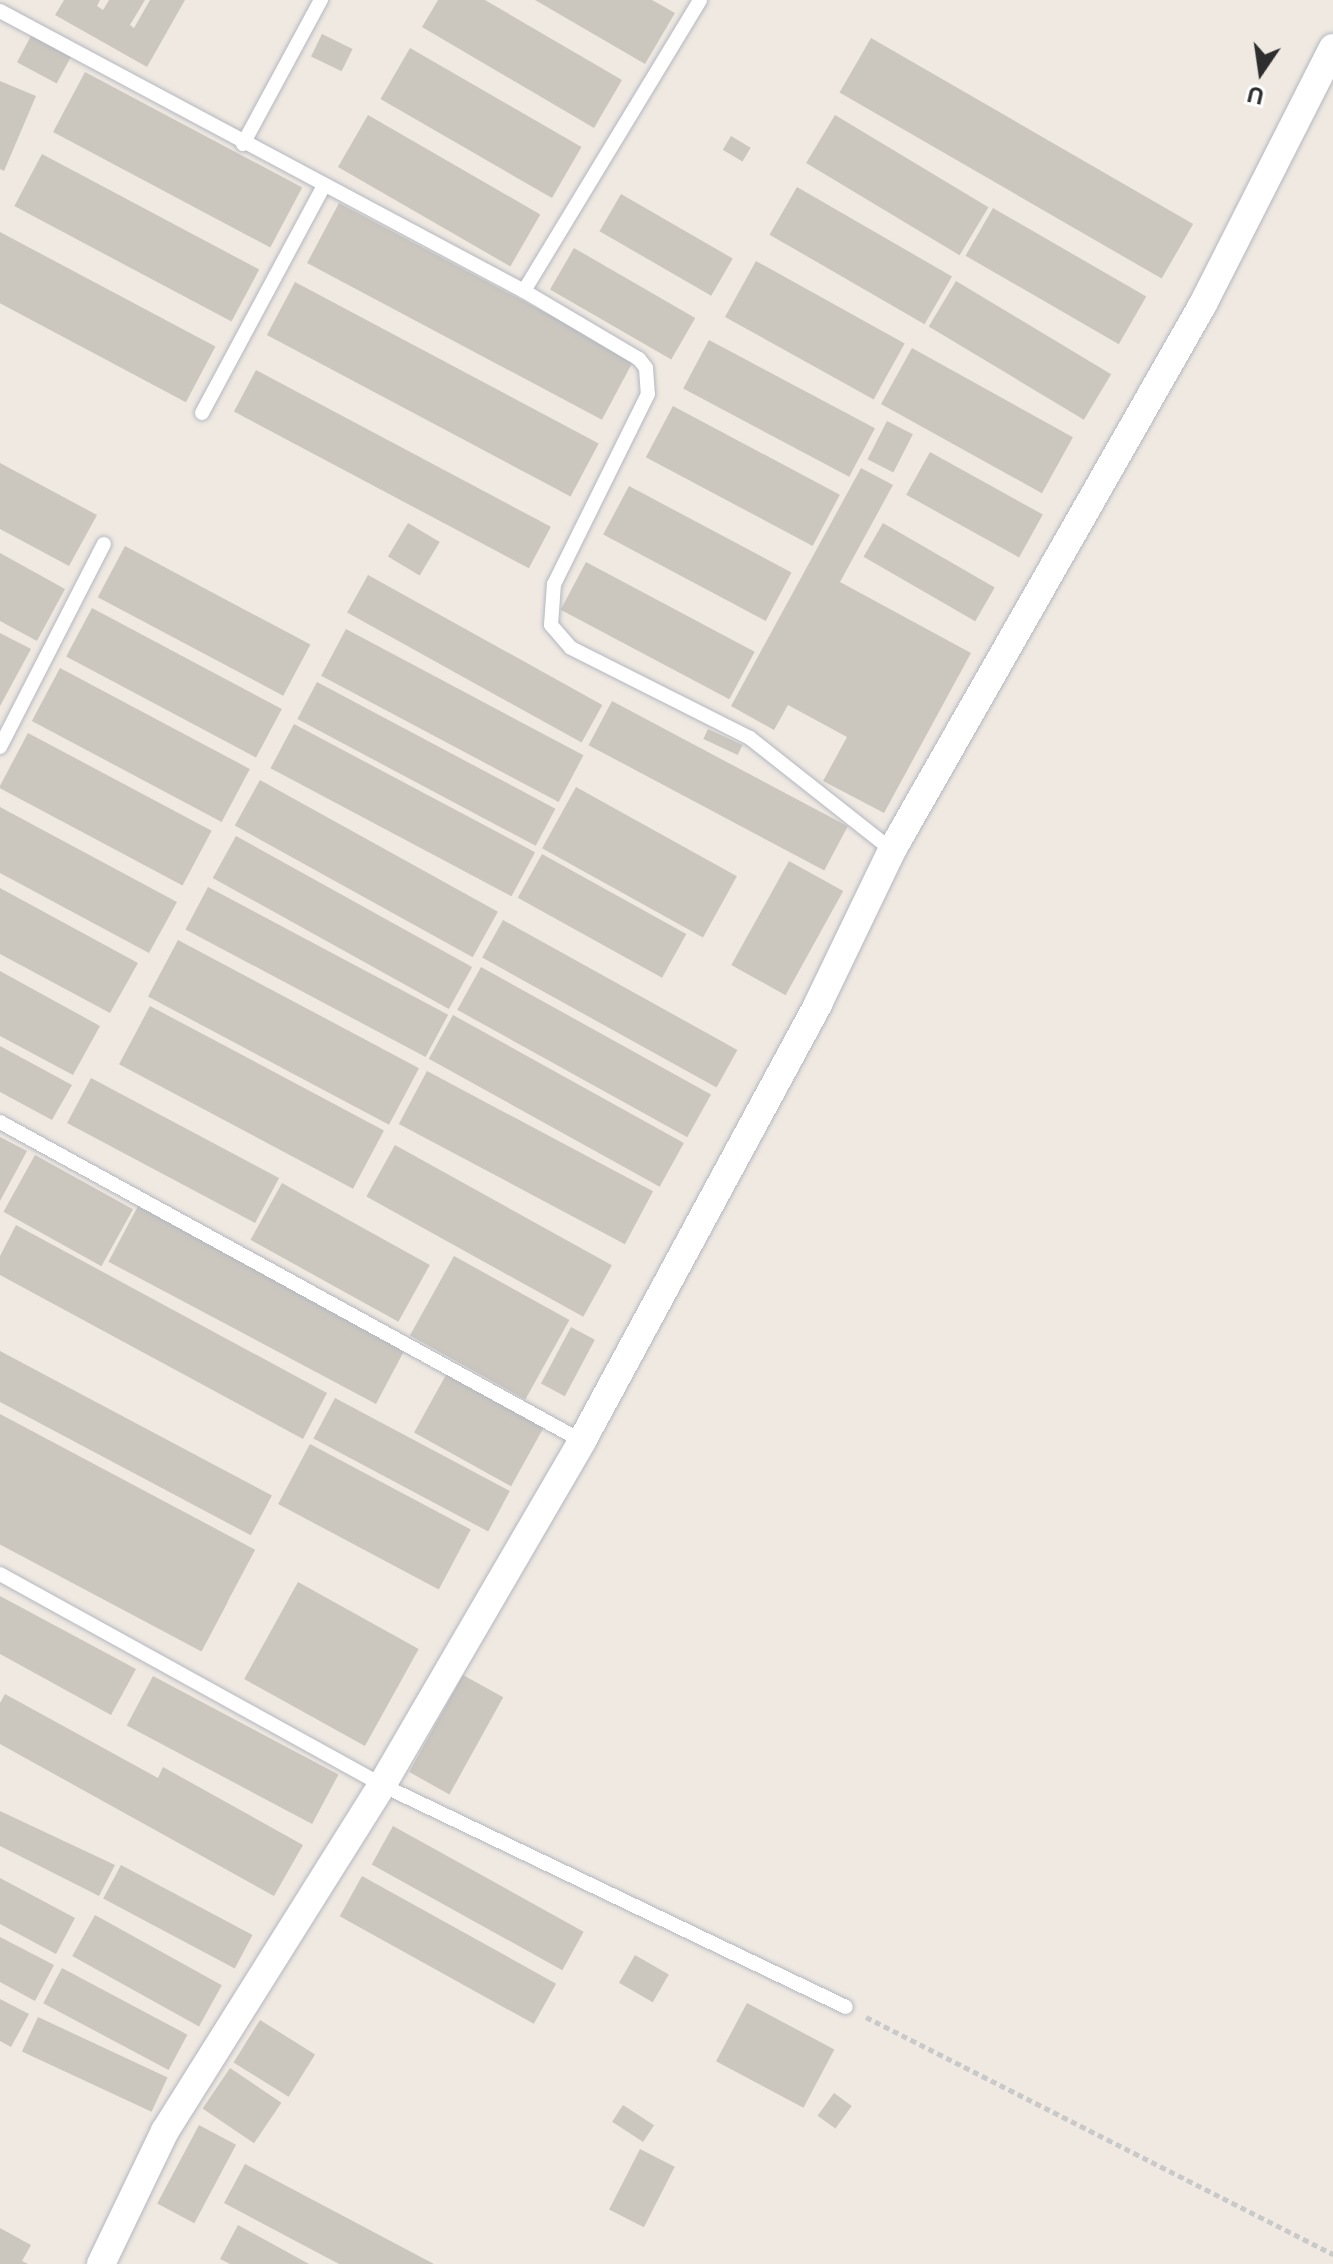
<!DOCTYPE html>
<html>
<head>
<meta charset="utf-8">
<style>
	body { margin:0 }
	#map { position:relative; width:1333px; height:2264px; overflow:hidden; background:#efe9e1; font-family:Inter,sans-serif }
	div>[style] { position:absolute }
	.building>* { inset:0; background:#cbc7bf; transform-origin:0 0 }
	.path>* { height:5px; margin-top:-2.5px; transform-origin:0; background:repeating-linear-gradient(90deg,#c9c9c9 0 6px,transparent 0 10px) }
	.roads { filter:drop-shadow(0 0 2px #b4b7c1) drop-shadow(0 0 2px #b4b7c1) }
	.service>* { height:14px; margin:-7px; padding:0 7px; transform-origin:7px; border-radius:7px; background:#fff }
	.minor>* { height:28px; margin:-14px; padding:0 14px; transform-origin:14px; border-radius:14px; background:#fff }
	span { translate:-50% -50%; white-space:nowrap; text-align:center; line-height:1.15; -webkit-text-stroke:8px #fff; paint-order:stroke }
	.north { position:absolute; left:1221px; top:32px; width:80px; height:80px; -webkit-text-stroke:6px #fff; paint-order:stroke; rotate:193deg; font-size:22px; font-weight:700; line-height:32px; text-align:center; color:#2e2e2e }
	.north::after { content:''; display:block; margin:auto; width:28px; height:36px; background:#2e2e2e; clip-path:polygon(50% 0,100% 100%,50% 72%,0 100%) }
</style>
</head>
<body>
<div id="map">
	<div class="building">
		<i style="clip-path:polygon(64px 0,100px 0,97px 6px,103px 10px,109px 0,145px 0,130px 25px,134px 28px,150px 0,185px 0,147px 67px,55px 15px)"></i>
		<i style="clip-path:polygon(438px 0,485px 0,622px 80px,594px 128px,422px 27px)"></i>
		<i style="clip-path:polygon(535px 0,652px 0,675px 13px,645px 64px)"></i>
		<i style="left:32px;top:34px;width:45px;height:32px;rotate:28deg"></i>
		<i style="left:322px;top:34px;width:34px;height:25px;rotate:26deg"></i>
		<i style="left:871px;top:38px;width:372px;height:63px;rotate:30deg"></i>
		<i style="left:410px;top:48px;width:198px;height:59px;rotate:30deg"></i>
		<i style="left:85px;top:72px;width:246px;height:68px;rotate:28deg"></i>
		<i style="clip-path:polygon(0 81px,36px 96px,4px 171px,0 169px)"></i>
		<i style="left:368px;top:115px;width:199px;height:60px;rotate:30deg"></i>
		<i style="left:835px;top:115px;width:179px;height:56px;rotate:31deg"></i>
		<i style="left:731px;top:136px;width:23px;height:16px;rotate:31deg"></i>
		<i style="left:42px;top:154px;width:246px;height:59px;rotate:28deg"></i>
		<i style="left:797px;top:187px;width:179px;height:55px;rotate:30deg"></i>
		<i style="left:621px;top:194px;width:129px;height:43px;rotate:30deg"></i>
		<i style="left:339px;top:203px;width:334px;height:68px;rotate:28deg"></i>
		<i style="left:993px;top:208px;width:177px;height:55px;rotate:30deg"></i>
		<i style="left:0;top:232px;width:244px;height:63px;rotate:28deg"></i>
		<i style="left:574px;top:248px;width:140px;height:48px;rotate:30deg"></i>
		<i style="left:756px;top:261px;width:170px;height:64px;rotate:29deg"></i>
		<i style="left:956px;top:281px;width:181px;height:53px;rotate:31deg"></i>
		<i style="left:295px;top:282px;width:344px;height:60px;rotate:28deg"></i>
		<i style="left:709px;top:340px;width:188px;height:55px;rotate:28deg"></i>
		<i style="left:912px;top:348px;width:184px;height:64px;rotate:29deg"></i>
		<i style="left:256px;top:370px;width:334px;height:47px;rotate:28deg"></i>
		<i style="left:673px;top:406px;width:189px;height:58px;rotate:28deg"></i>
		<i style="left:887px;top:421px;width:29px;height:43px;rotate:27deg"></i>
		<i style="left:930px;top:452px;width:129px;height:49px;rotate:29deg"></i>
		<i style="clip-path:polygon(0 463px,97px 515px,69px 566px,0 529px)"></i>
		<i style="clip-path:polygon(861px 468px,893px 485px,840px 582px,971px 653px,884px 813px,823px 781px,847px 737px,788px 705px,774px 730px,731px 706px)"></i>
		<i style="left:629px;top:486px;width:184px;height:55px;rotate:28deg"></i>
		<i style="left:408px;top:523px;width:37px;height:39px;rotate:31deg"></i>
		<i style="left:883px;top:523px;width:129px;height:39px;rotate:30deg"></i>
		<i style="left:125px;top:546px;width:210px;height:58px;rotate:28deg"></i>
		<i style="clip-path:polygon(0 553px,65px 589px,37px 641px,0 621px)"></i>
		<i style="left:586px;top:562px;width:191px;height:54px;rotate:28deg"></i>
		<i style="left:368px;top:575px;width:268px;height:43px;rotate:29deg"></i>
		<i style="left:92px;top:608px;width:215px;height:55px;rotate:28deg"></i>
		<i style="left:346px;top:629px;width:269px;height:53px;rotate:28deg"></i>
		<i style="clip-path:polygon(0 633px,31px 649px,0 706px)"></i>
		<i style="left:60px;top:668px;width:215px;height:60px;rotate:28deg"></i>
		<i style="left:317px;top:682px;width:270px;height:42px;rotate:28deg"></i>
		<i style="left:612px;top:701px;width:267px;height:50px;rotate:28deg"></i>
		<i style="left:294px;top:724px;width:273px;height:50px;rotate:28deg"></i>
		<i style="left:708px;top:729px;width:38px;height:11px;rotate:25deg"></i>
		<i style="left:28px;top:733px;width:208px;height:62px;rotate:28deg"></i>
		<i style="left:260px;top:780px;width:272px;height:52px;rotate:29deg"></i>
		<i style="left:576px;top:787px;width:184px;height:70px;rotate:29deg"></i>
		<i style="clip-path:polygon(0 807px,177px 902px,149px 953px,0 873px)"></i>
		<i style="left:236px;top:836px;width:270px;height:48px;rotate:29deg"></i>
		<i style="left:542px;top:854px;width:165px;height:50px;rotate:29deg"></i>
		<i style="left:789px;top:861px;width:62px;height:119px;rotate:29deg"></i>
		<i style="left:208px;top:887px;width:272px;height:48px;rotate:28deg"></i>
		<i style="clip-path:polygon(0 888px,138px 963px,110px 1013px,0 954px)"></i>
		<i style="left:503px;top:920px;width:268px;height:43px;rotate:29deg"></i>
		<i style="left:178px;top:940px;width:273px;height:64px;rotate:28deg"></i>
		<i style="left:481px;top:967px;width:263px;height:49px;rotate:29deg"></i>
		<i style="clip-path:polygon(0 971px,100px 1026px,73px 1075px,0 1036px)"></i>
		<i style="left:150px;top:1006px;width:265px;height:66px;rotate:28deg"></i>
		<i style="left:453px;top:1015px;width:264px;height:50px;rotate:29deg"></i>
		<i style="clip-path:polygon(0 1046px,72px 1085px,52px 1120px,0 1092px)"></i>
		<i style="left:427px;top:1071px;width:256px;height:60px;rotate:28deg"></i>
		<i style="left:91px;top:1078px;width:213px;height:51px;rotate:28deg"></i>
		<i style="clip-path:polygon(0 1137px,27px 1151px,0 1201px)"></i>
		<i style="left:395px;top:1145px;width:248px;height:59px;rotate:29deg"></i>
		<i style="left:35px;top:1155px;width:112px;height:65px;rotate:29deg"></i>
		<i style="left:282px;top:1183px;width:169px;height:65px;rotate:29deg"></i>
		<i style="left:138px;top:1206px;width:303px;height:63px;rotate:28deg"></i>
		<i style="clip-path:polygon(16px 1225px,327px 1393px,303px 1439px,0 1275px,0 1256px)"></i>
		<i style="left:454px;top:1256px;width:132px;height:91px;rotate:29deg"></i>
		<i style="left:571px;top:1327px;width:27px;height:64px;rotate:28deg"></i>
		<i style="left:0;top:1351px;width:308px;height:45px;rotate:28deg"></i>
		<i style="left:447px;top:1373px;width:111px;height:68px;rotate:29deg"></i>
		<i style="left:335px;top:1398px;width:198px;height:46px;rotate:28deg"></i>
		<i style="left:0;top:1414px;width:289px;height:62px;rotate:28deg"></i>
		<i style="left:310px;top:1444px;width:182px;height:68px;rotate:28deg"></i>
		<i style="left:0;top:1481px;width:258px;height:56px;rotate:28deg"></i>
		<i style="left:298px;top:1582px;width:138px;height:111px;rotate:29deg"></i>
		<i style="clip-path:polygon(0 1596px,136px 1669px,111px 1715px,0 1654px)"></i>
		<i style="left:463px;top:1675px;width:46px;height:111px;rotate:29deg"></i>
		<i style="left:153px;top:1676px;width:210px;height:56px;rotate:28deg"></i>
		<i style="clip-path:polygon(5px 1694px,158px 1778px,163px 1767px,303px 1845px,274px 1896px,0 1744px,0 1703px)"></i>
		<i style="clip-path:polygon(0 1811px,115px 1865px,99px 1896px,0 1846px)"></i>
		<i style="left:393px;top:1826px;width:218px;height:44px;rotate:29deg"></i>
		<i style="left:121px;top:1865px;width:149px;height:38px;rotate:28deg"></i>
		<i style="left:362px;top:1876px;width:222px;height:46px;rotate:29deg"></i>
		<i style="clip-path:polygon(0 1878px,75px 1918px,56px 1954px,0 1924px)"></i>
		<i style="left:95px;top:1915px;width:145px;height:47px;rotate:29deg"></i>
		<i style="clip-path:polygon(0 1937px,54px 1965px,35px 2001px,0 1982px)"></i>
		<i style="left:635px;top:1955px;width:39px;height:32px;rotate:30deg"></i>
		<i style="left:62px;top:1968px;width:142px;height:40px;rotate:28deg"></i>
		<i style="clip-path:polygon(0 1999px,29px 2014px,11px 2047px,0 2041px)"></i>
		<i style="left:747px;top:2003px;width:99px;height:66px;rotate:28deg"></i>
		<i style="left:38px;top:2017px;width:143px;height:38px;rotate:25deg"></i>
		<i style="left:260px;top:2020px;width:65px;height:50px;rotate:32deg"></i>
		<i style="left:230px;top:2068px;width:62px;height:49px;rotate:34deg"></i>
		<i style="left:834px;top:2093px;width:22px;height:28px;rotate:36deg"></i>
		<i style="left:623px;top:2105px;width:37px;height:20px;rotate:33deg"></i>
		<i style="left:199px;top:2125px;width:42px;height:89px;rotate:28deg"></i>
		<i style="left:640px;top:2149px;width:39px;height:68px;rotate:27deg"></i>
		<i style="clip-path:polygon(245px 2164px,434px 2264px,339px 2264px,224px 2203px)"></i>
		<i style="clip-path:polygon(238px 2225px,309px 2264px,230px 2264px,220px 2259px)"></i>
		<i style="clip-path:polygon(0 2228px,31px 2245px,22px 2261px,28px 2264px,0 2264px)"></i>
	</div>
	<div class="path">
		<i style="left:866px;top:2017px;width:524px;rotate:26.91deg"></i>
	</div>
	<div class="roads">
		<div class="service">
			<i style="left:0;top:11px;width:594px;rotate:28.12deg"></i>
			<i style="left:524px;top:291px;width:134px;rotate:30.6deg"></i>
			<i style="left:639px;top:359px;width:11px;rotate:52deg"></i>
			<i style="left:646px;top:368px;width:26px;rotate:86deg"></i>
			<i style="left:648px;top:394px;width:212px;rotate:116.3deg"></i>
			<i style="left:554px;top:584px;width:41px;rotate:94.2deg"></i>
			<i style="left:551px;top:625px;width:30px;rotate:49deg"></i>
			<i style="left:571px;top:648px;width:200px;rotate:26.7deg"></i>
			<i style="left:750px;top:738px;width:181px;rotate:38.3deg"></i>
			<i style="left:243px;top:144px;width:164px;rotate:-61.6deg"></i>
			<i style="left:524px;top:291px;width:340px;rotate:-58.8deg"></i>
			<i style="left:202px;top:413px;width:259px;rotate:-61.8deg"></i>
			<i style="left:0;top:747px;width:228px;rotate:-62.9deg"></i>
			<i style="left:0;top:1122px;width:664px;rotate:28.73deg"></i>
			<i style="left:0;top:1574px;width:436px;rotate:28.9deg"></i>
			<i style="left:382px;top:1785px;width:514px;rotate:25.57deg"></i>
		</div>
		<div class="minor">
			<i style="left:101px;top:2264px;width:148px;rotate:-64.3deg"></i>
			<i style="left:165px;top:2131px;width:408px;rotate:-57.9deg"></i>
			<i style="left:382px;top:1785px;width:398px;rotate:-59.8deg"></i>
			<i style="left:582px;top:1441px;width:497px;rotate:-61.6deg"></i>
			<i style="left:818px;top:1004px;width:171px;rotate:-64.3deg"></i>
			<i style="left:892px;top:850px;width:628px;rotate:-60.33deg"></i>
			<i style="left:1203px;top:304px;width:287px;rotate:-63.1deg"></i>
		</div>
	</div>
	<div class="north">U</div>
</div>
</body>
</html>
